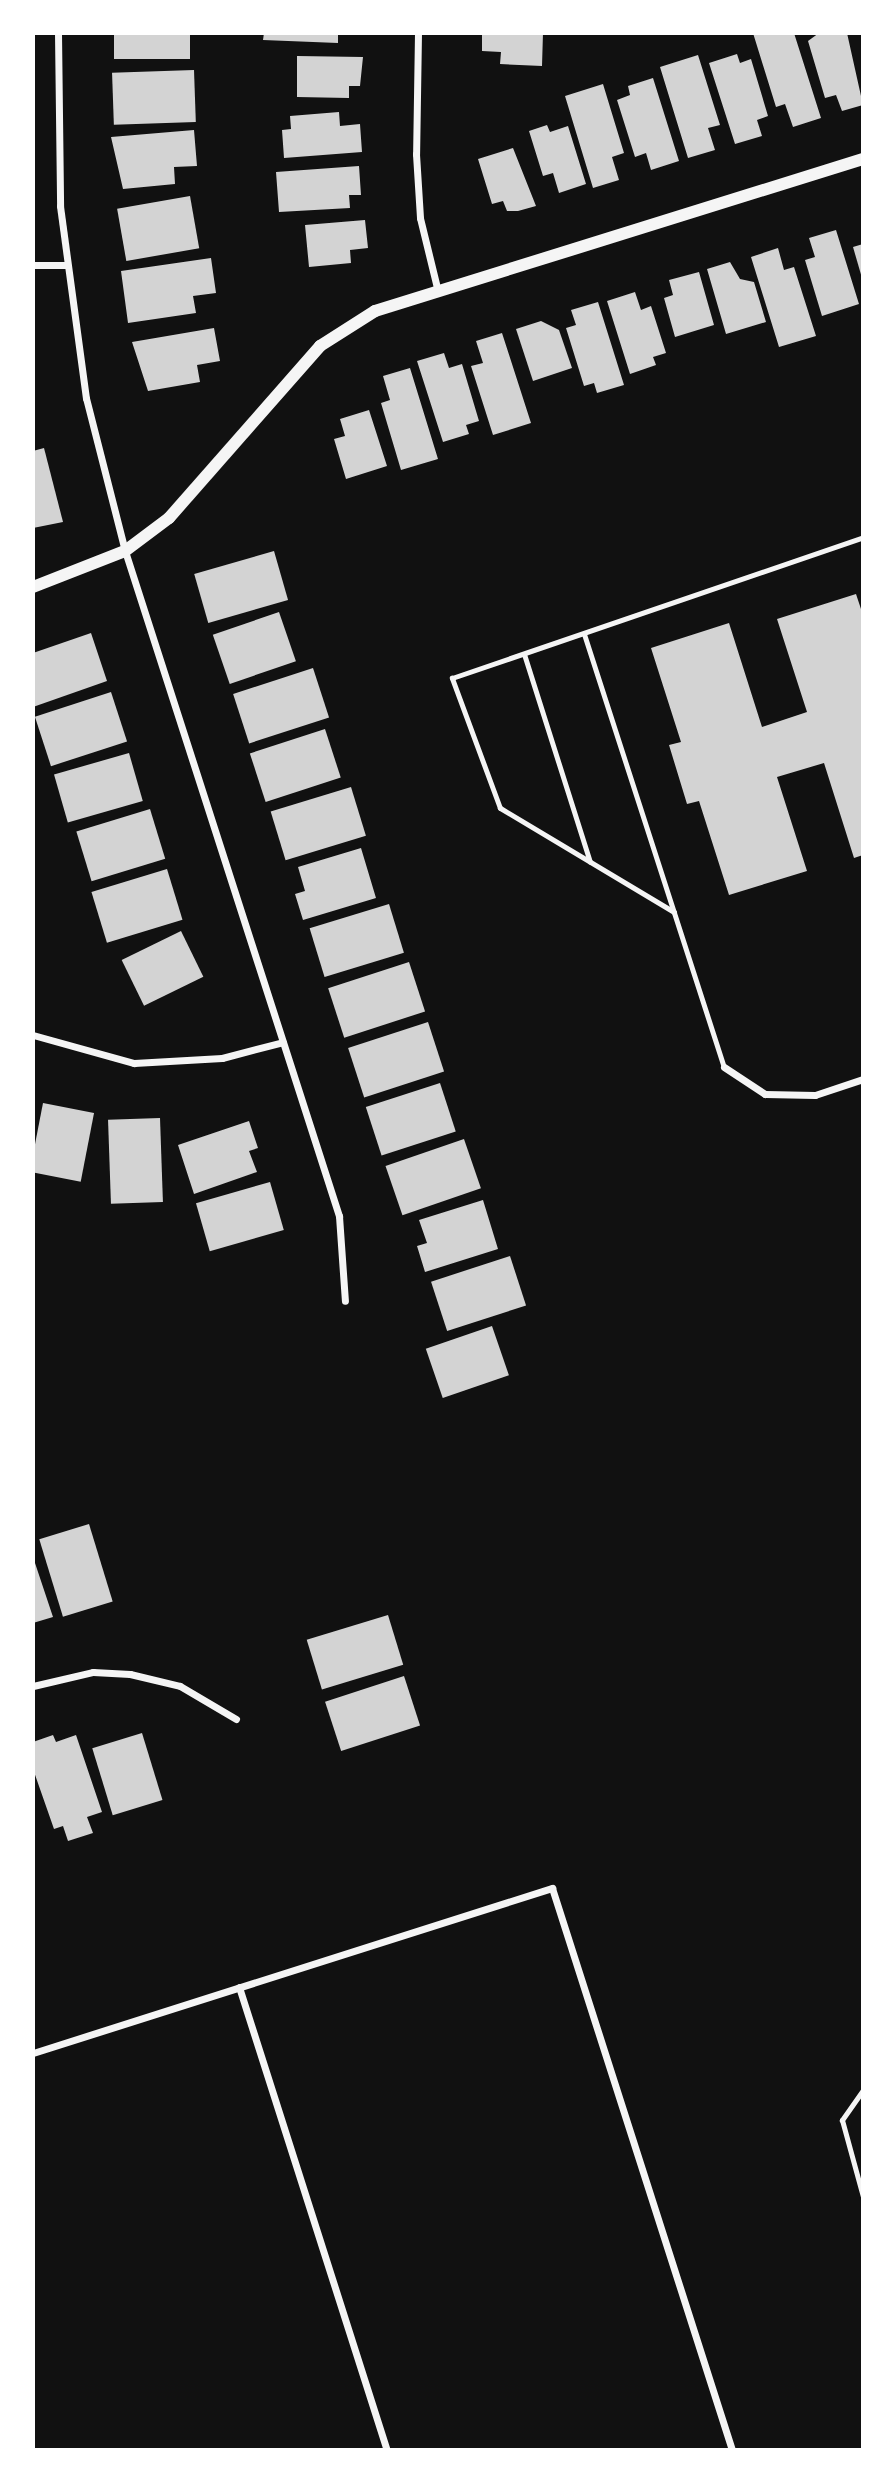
<!DOCTYPE html>
<html>
<head>
<meta charset="utf-8">
<style>
	body { margin:0 }
	#map { position:relative; width:896px; height:2483px; overflow:hidden; background:#111; font-family:"Archivo Narrow",sans-serif }
	div>[style] { position:absolute }
	.building>* { inset:0; background:#d3d3d3; transform-origin:0 0 }
	.service>* { height:5px; margin:-2.5px; padding:0 2.5px; transform-origin:2.5px; border-radius:2.5px; background:#f5f5f5 }
	.minor>* { height:7px; margin:-3.5px; padding:0 3.5px; transform-origin:3.5px; border-radius:3.5px; background:#f5f5f5 }
	.tertiary>* { height:12px; margin:-6px; padding:0 6px; transform-origin:6px; border-radius:6px; background:#f5f5f5 }
	span { translate:-50% -50%; white-space:nowrap; text-align:center; line-height:1.15; -webkit-text-stroke:7px #fff; paint-order:stroke }
	.frame { position:absolute; inset:0; border:35px solid #fff; pointer-events:none }
</style>
</head>
<body>
<div id="map">
	<div class="building">
		<i style="left:114px;top:33px;width:76px;height:26px"></i>
		<i style="clip-path:polygon(264px 33px,338px 33px,338px 43px,263px 40px)"></i>
		<i style="clip-path:polygon(482px 33px,543px 33px,542px 66px,500px 64px,501px 52px,482px 51px)"></i>
		<i style="clip-path:polygon(753px 33px,794px 33px,821px 118px,793px 127px,785px 104px,776px 107px)"></i>
		<i style="clip-path:polygon(819px 33px,847px 33px,863px 105px,842px 111px,836px 95px,825px 98px,808px 41px)"></i>
		<i style="clip-path:polygon(737px 54px,740px 63px,751px 59px,768px 116px,757px 120px,762px 136px,735px 144px,709px 63px)"></i>
		<i style="clip-path:polygon(698px 55px,720px 125px,708px 128px,715px 150px,688px 158px,660px 67px)"></i>
		<i style="clip-path:polygon(297px 56px,363px 57px,360px 86px,349px 86px,349px 98px,297px 97px)"></i>
		<i style="left:194px;top:70px;width:52px;height:82px;rotate:88deg"></i>
		<i style="clip-path:polygon(653px 78px,679px 161px,651px 170px,646px 153px,635px 157px,617px 100px,630px 95px,628px 86px)"></i>
		<i style="clip-path:polygon(603px 84px,624px 153px,612px 157px,619px 180px,593px 188px,565px 96px)"></i>
		<i style="clip-path:polygon(339px 112px,340px 126px,360px 124px,362px 152px,284px 158px,282px 130px,291px 129px,290px 116px)"></i>
		<i style="clip-path:polygon(547px 125px,550px 132px,568px 126px,586px 184px,559px 193px,553px 173px,543px 176px,529px 131px)"></i>
		<i style="clip-path:polygon(194px 130px,197px 166px,174px 167px,175px 184px,123px 189px,111px 137px)"></i>
		<i style="clip-path:polygon(513px 148px,536px 206px,518px 211px,507px 211px,503px 201px,492px 204px,478px 159px)"></i>
		<i style="clip-path:polygon(359px 166px,361px 195px,349px 195px,350px 208px,279px 212px,276px 172px)"></i>
		<i style="left:190px;top:196px;width:53px;height:74px;rotate:80deg"></i>
		<i style="clip-path:polygon(365px 220px,368px 248px,350px 250px,351px 263px,309px 267px,305px 225px)"></i>
		<i style="clip-path:polygon(836px 230px,859px 304px,822px 316px,805px 260px,815px 257px,809px 238px)"></i>
		<i style="clip-path:polygon(863px 244px,863px 278px,862px 278px,853px 247px)"></i>
		<i style="clip-path:polygon(778px 248px,784px 270px,794px 267px,816px 336px,779px 347px,751px 257px)"></i>
		<i style="clip-path:polygon(211px 258px,216px 293px,193px 296px,196px 313px,128px 323px,121px 271px)"></i>
		<i style="clip-path:polygon(730px 262px,740px 279px,754px 282px,766px 322px,726px 334px,707px 269px)"></i>
		<i style="clip-path:polygon(699px 272px,714px 325px,675px 337px,664px 298px,673px 295px,669px 280px)"></i>
		<i style="clip-path:polygon(635px 292px,641px 310px,651px 306px,666px 353px,653px 357px,656px 365px,630px 374px,607px 301px)"></i>
		<i style="clip-path:polygon(598px 302px,624px 385px,597px 393px,594px 383px,584px 386px,566px 328px,576px 325px,571px 310px)"></i>
		<i style="clip-path:polygon(541px 321px,559px 330px,572px 368px,533px 381px,516px 329px)"></i>
		<i style="clip-path:polygon(214px 328px,220px 361px,197px 365px,200px 382px,148px 391px,132px 342px)"></i>
		<i style="clip-path:polygon(502px 333px,531px 423px,493px 435px,471px 366px,483px 363px,476px 341px)"></i>
		<i style="clip-path:polygon(444px 353px,449px 368px,462px 364px,479px 421px,466px 425px,469px 434px,443px 442px,417px 361px)"></i>
		<i style="clip-path:polygon(410px 368px,438px 459px,401px 470px,381px 403px,390px 400px,383px 376px)"></i>
		<i style="clip-path:polygon(369px 410px,387px 466px,346px 479px,334px 439px,345px 436px,340px 419px)"></i>
		<i style="clip-path:polygon(44px 448px,63px 522px,33px 528px,33px 451px)"></i>
		<i style="left:274px;top:551px;width:51px;height:83px;rotate:74deg"></i>
		<i style="clip-path:polygon(856px 594px,863px 615px,863px 855px,854px 858px,824px 763px,777px 777px,807px 871px,729px 895px,699px 801px,687px 804px,669px 745px,681px 742px,651px 648px,729px 623px,762px 727px,807px 712px,777px 619px)"></i>
		<i style="left:279px;top:612px;width:52px;height:70px;rotate:71deg"></i>
		<i style="clip-path:polygon(91px 633px,107px 681px,33px 707px,33px 653px)"></i>
		<i style="left:313px;top:668px;width:52px;height:84px;rotate:72deg"></i>
		<i style="left:111px;top:692px;width:52px;height:80px;rotate:72deg"></i>
		<i style="left:325px;top:729px;width:51px;height:79px;rotate:72deg"></i>
		<i style="left:129px;top:753px;width:50px;height:78px;rotate:74deg"></i>
		<i style="left:351px;top:787px;width:51px;height:84px;rotate:73deg"></i>
		<i style="left:150px;top:809px;width:52px;height:77px;rotate:73deg"></i>
		<i style="clip-path:polygon(361px 848px,376px 898px,303px 920px,295px 894px,305px 891px,298px 867px)"></i>
		<i style="left:167px;top:869px;width:53px;height:79px;rotate:73deg"></i>
		<i style="left:389px;top:904px;width:51px;height:83px;rotate:73deg"></i>
		<i style="left:181px;top:931px;width:51px;height:66px;rotate:64deg"></i>
		<i style="left:409px;top:962px;width:52px;height:85px;rotate:72deg"></i>
		<i style="left:428px;top:1022px;width:52px;height:84px;rotate:72deg"></i>
		<i style="left:440px;top:1083px;width:51px;height:78px;rotate:72deg"></i>
		<i style="left:43px;top:1103px;width:52px;height:70px;rotate:11deg"></i>
		<i style="left:160px;top:1118px;width:84px;height:52px;rotate:88deg"></i>
		<i style="clip-path:polygon(249px 1121px,258px 1148px,249px 1151px,257px 1172px,194px 1194px,178px 1145px)"></i>
		<i style="left:464px;top:1139px;width:52px;height:83px;rotate:71deg"></i>
		<i style="left:270px;top:1182px;width:50px;height:77px;rotate:74deg"></i>
		<i style="clip-path:polygon(483px 1200px,498px 1249px,425px 1272px,417px 1246px,427px 1243px,419px 1220px)"></i>
		<i style="left:510px;top:1256px;width:52px;height:83px;rotate:72deg"></i>
		<i style="left:492px;top:1326px;width:52px;height:70px;rotate:71deg"></i>
		<i style="left:89px;top:1524px;width:81px;height:52px;rotate:73deg"></i>
		<i style="clip-path:polygon(33px 1557px,53px 1617px,33px 1623px)"></i>
		<i style="left:388px;top:1615px;width:52px;height:85px;rotate:73deg"></i>
		<i style="left:404px;top:1676px;width:52px;height:83px;rotate:72deg"></i>
		<i style="left:142px;top:1733px;width:70px;height:52px;rotate:73deg"></i>
		<i style="clip-path:polygon(53px 1735px,56px 1742px,76px 1735px,102px 1812px,87px 1817px,93px 1833px,68px 1841px,63px 1826px,54px 1829px,33px 1769px,33px 1742px)"></i>
	</div>
	<div class="service">
		<i style="left:584px;top:634px;width:455px;rotate:72.1deg"></i>
		<i style="left:524px;top:654px;width:218px;rotate:72.4deg"></i>
		<i style="left:674px;top:912px;width:203px;rotate:-149.1deg"></i>
		<i style="left:500px;top:808px;width:139px;rotate:-110.3deg"></i>
		<i style="left:452px;top:678px;width:435px;rotate:-18.9deg"></i>
		<i style="left:863px;top:2090px;width:37px;rotate:125deg"></i>
		<i style="left:842px;top:2120px;width:80px;rotate:74.7deg"></i>
	</div>
	<div class="minor">
		<i style="left:58px;top:33px;width:173px;rotate:89.3deg"></i>
		<i style="left:60px;top:206px;width:194px;rotate:82.3deg"></i>
		<i style="left:86px;top:398px;width:158px;rotate:75.7deg"></i>
		<i style="left:125px;top:551px;width:699px;rotate:72.16deg"></i>
		<i style="left:339px;top:1216px;width:85px;rotate:86deg"></i>
		<i style="left:418px;top:33px;width:121px;rotate:90.9deg"></i>
		<i style="left:416px;top:154px;width:64px;rotate:86.4deg"></i>
		<i style="left:420px;top:218px;width:72px;rotate:76.3deg"></i>
		<i style="left:33px;top:265px;width:33px"></i>
		<i style="left:33px;top:1035px;width:105px;rotate:15.5deg"></i>
		<i style="left:134px;top:1063px;width:88px;rotate:-3.3deg"></i>
		<i style="left:222px;top:1058px;width:63px;rotate:-14.7deg"></i>
		<i style="left:724px;top:1067px;width:49px;rotate:33.4deg"></i>
		<i style="left:765px;top:1094px;width:50px;rotate:1.1deg"></i>
		<i style="left:815px;top:1095px;width:51px;rotate:-18.4deg"></i>
		<i style="left:33px;top:1686px;width:62px;rotate:-13.1deg"></i>
		<i style="left:93px;top:1672px;width:37px;rotate:3deg"></i>
		<i style="left:130px;top:1674px;width:51px;rotate:13.5deg"></i>
		<i style="left:180px;top:1686px;width:65px;rotate:30.5deg"></i>
		<i style="left:239px;top:1987px;width:486px;rotate:72.3deg"></i>
		<i style="left:33px;top:2053px;width:545px;rotate:-17.64deg"></i>
		<i style="left:552px;top:1888px;width:590px;rotate:72.24deg"></i>
	</div>
	<div class="tertiary">
		<i style="left:33px;top:587px;width:99px;rotate:-21.4deg"></i>
		<i style="left:125px;top:551px;width:55px;rotate:-36.9deg"></i>
		<i style="left:169px;top:518px;width:229px;rotate:-48.7deg"></i>
		<i style="left:320px;top:346px;width:65px;rotate:-32.5deg"></i>
		<i style="left:375px;top:311px;width:511px;rotate:-17.3deg"></i>
	</div>
	<div class="frame"></div>
</div>
</body>
</html>
